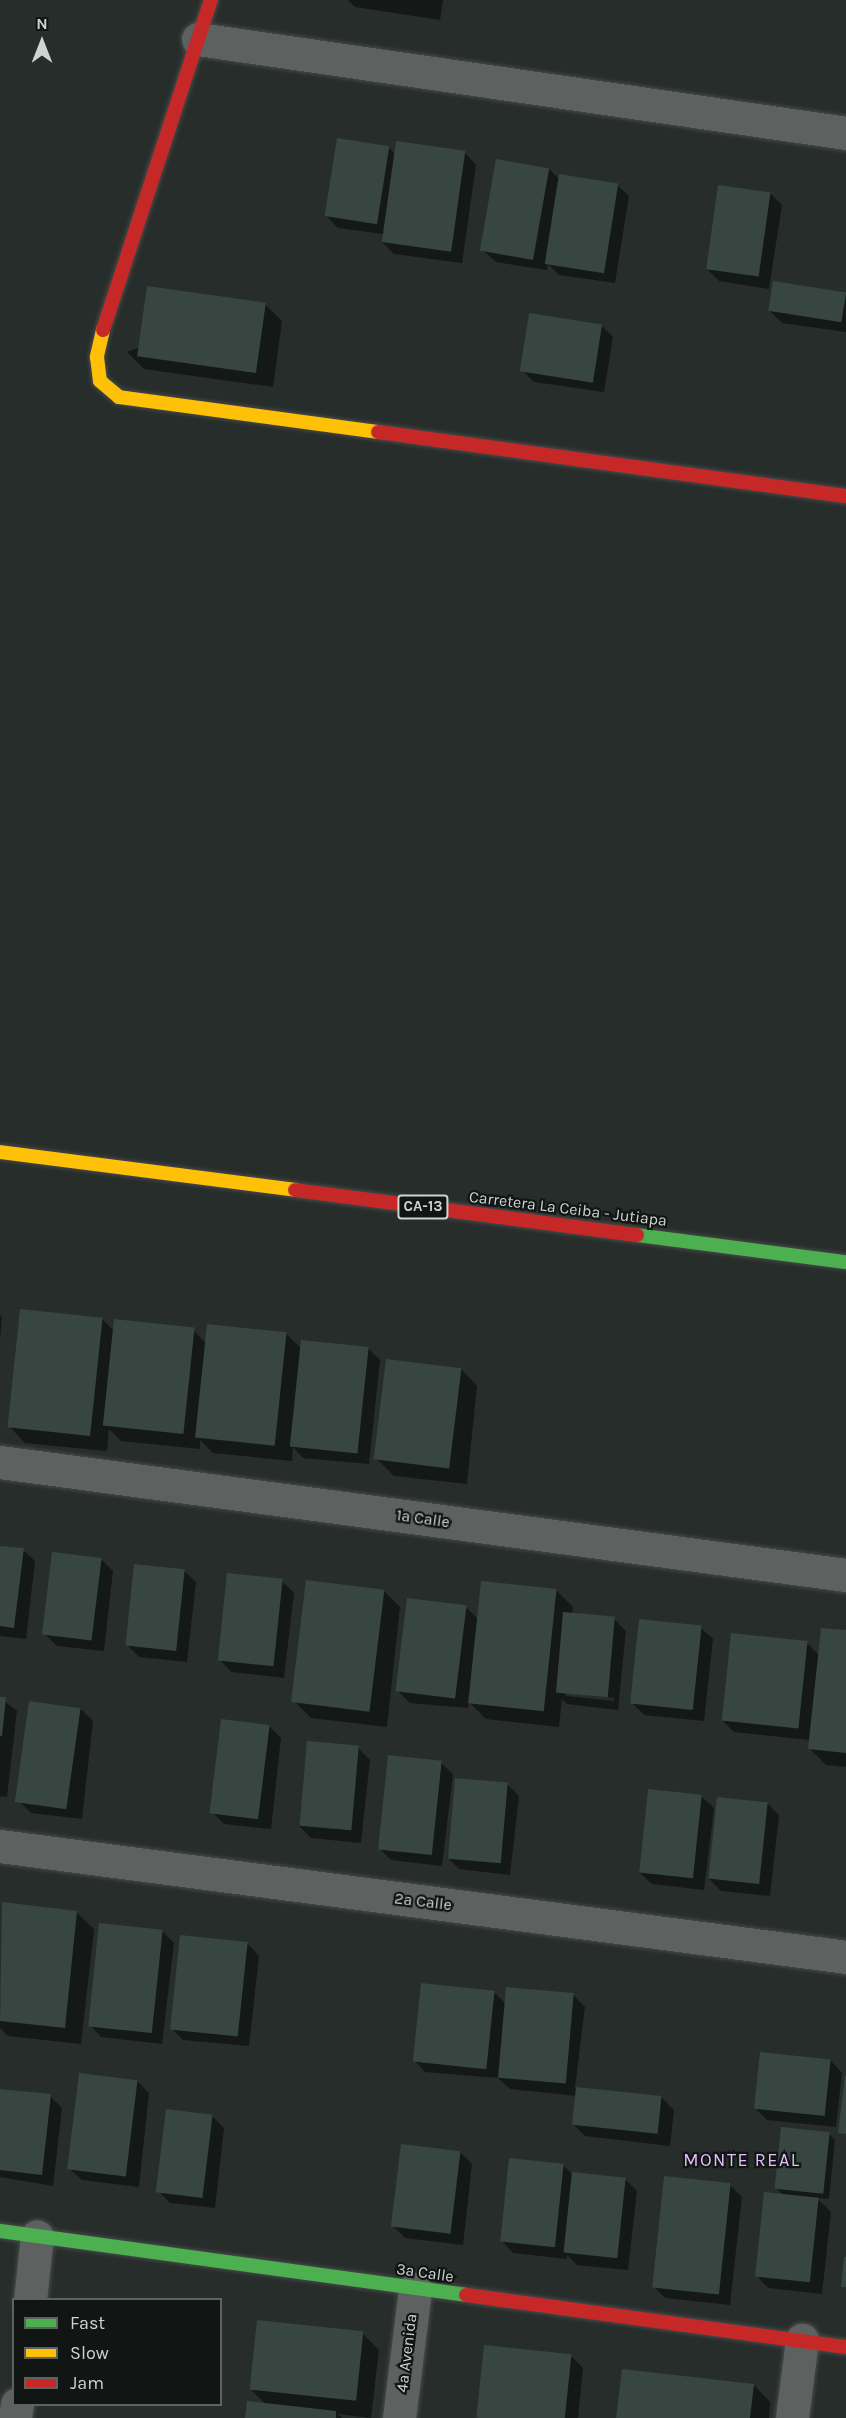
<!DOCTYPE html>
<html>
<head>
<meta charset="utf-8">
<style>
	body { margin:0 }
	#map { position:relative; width:846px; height:2418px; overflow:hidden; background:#272d2a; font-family:Karla,sans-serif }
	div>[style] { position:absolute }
	.shadow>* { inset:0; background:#0007 }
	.building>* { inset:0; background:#374640; transform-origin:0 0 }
	.roads { filter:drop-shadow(0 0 2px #464a48) drop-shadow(0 0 2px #464a48) }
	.street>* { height:33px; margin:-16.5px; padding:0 16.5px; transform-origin:16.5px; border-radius:16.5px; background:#5e6160 }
	.fast>* { height:14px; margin:-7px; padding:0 7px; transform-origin:7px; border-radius:7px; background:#4caf50 }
	.slow>* { height:14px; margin:-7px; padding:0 7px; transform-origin:7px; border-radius:7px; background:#ffc107 }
	.jam>* { height:14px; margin:-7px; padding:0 7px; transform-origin:7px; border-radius:7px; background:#c62828 }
	span { translate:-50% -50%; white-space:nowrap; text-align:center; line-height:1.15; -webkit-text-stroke:4.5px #111614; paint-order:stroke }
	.shield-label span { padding:2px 4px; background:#111614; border:2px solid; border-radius:4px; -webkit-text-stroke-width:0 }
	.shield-label { font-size:15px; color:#cdd4d1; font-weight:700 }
	.street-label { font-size:16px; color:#cdd4d1 }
	.neighbourhood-label { font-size:18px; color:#e8bdff; letter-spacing:1.5px }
	.legend { position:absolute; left:12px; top:2298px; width:210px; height:108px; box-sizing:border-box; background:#111614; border:2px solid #5c6260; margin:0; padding:8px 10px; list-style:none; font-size:18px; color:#cdd4d1 }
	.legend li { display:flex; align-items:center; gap:12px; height:30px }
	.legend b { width:30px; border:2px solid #5c6260 }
	.north { position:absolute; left:12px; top:12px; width:60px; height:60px; -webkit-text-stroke:4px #111614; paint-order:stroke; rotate:0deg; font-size:16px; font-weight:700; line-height:24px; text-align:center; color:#cdd4d1 }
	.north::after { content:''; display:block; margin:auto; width:21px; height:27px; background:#cdd4d1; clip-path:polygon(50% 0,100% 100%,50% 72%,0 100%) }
</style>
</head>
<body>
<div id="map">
	<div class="shadow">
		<i style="clip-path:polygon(348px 0,443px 0,440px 20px,355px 7px)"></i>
		<i style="clip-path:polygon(388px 147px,395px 154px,465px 153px,476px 165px,462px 263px,394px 254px,382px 242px,383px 234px,338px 228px,326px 216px)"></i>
		<i style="clip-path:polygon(549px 169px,560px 180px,617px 185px,629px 196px,615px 283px,559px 275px,548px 264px,547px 270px,496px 262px,484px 251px)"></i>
		<i style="clip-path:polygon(770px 193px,782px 205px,769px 289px,719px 281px,707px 269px)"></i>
		<i style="clip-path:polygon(846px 294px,846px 332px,782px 323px,770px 311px)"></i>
		<i style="clip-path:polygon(265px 304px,282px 321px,273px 387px,144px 369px,127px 352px)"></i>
		<i style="clip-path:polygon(601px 325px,613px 337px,604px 392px,534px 382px,522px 370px)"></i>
		<i style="clip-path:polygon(0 1315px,2px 1317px,0 1341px)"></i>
		<i style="clip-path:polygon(102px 1319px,114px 1331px,193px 1330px,206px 1343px,286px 1334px,302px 1349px,369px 1349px,380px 1360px,369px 1464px,303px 1458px,293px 1447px,292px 1461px,213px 1453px,200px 1440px,200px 1449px,121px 1441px,109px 1429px,107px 1451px,25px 1443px,9px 1426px)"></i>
		<i style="clip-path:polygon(461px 1369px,477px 1386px,467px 1484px,394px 1476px,377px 1459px)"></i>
		<i style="clip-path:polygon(0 1547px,23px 1550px,35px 1561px,26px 1639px,0 1636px)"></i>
		<i style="clip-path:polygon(101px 1559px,113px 1571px,104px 1651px,57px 1646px,45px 1634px)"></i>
		<i style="clip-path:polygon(184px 1571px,196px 1582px,187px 1662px,139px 1657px,127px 1645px)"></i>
		<i style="clip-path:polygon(282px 1581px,294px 1593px,284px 1678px,231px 1672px,220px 1660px)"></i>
		<i style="clip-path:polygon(383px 1590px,400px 1607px,387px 1727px,311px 1718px,295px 1702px)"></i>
		<i style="clip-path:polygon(evenodd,556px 1590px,573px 1607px,572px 1614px,614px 1619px,626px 1631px,618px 1710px,567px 1704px,562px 1699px,559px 1727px,486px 1719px,469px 1702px,468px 1708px,410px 1703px,398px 1691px,466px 1607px,478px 1619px,556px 1590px,566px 1693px,614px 1698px,614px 1701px,566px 1696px,566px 1693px)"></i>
		<i style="clip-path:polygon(701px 1628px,713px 1639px,704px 1721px,644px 1715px,632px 1703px)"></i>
		<i style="clip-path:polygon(846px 1632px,846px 1767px,826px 1765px,809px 1748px,810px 1740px,734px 1732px,722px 1720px,807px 1643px,819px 1655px)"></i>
		<i style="clip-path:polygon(0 1698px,17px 1711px,7px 1797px,0 1796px)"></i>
		<i style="clip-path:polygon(81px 1709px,93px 1721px,82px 1819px,31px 1813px,19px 1801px)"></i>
		<i style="clip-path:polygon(269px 1726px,281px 1738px,271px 1829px,224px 1824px,212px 1812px)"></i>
		<i style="clip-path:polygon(358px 1748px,370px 1760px,361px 1843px,311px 1838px,299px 1826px)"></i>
		<i style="clip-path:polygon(441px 1763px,453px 1774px,442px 1866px,391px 1860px,379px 1848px)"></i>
		<i style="clip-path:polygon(507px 1784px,519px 1796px,510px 1875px,459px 1869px,447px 1857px)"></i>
		<i style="clip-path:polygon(702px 1797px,714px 1808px,704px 1890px,652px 1884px,640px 1873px)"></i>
		<i style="clip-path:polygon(767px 1803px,779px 1815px,770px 1896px,721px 1891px,709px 1879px)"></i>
		<i style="clip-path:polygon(3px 1904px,77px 1913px,94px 1929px,81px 2044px,8px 2036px,0 2028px)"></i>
		<i style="clip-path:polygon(162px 1931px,174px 1943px,162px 2044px,101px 2037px,90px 2025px)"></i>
		<i style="clip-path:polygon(248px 1944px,259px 1956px,249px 2046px,183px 2040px,171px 2028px)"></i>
		<i style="clip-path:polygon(495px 1993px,506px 2004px,573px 1995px,585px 2007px,575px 2088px,662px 2098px,674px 2110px,670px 2146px,585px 2136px,573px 2124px,576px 2096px,510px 2089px,498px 2078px,425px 2072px,414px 2060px)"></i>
		<i style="clip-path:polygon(831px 2061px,842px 2073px,836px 2127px,767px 2120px,755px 2108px)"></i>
		<i style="clip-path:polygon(137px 2081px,149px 2093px,139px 2187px,82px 2180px,70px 2169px)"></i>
		<i style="clip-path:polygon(0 2096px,50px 2096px,62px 2108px,53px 2186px,0 2177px)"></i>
		<i style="clip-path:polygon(212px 2116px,224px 2128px,215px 2208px,170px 2203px,158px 2191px)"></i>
		<i style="clip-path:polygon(829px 2134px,835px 2140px,829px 2199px,817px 2198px,831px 2212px,822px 2294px,768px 2288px,757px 2276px,784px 2196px,776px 2188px)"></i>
		<i style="clip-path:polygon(460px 2152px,472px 2164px,463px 2245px,405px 2238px,393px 2226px)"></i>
		<i style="clip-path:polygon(564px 2166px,573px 2175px,625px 2179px,637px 2191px,628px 2270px,577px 2265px,567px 2255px,567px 2259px,513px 2253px,502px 2241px)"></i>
		<i style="clip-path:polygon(730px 2185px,742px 2197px,730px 2305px,665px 2298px,653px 2286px)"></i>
		<i style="clip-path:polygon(362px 2333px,379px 2350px,371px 2418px,338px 2414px,342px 2418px,247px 2418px,266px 2404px,251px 2390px)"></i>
		<i style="clip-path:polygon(571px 2356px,583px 2368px,578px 2418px,477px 2418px)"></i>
		<i style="clip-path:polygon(754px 2385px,770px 2402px,769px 2418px,617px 2418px)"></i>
	</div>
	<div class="building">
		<i style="left:337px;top:138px;width:53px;height:79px;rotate:9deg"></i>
		<i style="left:396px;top:141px;width:70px;height:102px;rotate:8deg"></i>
		<i style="left:496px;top:159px;width:54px;height:93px;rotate:10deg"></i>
		<i style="left:559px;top:174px;width:60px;height:91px;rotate:9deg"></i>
		<i style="left:718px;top:185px;width:53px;height:85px;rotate:8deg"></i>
		<i style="left:773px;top:281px;width:74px;height:30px;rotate:9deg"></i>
		<i style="left:147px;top:286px;width:120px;height:71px;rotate:8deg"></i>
		<i style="left:529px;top:313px;width:74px;height:59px;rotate:9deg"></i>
		<i style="left:20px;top:1309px;width:83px;height:119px;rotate:6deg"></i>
		<i style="left:114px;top:1319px;width:81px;height:107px;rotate:6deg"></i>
		<i style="left:207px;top:1324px;width:80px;height:114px;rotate:6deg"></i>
		<i style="left:301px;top:1340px;width:68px;height:107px;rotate:6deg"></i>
		<i style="left:386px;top:1359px;width:76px;height:101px;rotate:7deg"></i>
		<i style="clip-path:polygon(0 1546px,24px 1548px,14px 1628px,0 1626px)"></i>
		<i style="left:52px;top:1552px;width:50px;height:83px;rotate:7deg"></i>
		<i style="left:134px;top:1564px;width:51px;height:82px;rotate:6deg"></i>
		<i style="left:227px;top:1573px;width:56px;height:88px;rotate:6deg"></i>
		<i style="left:306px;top:1580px;width:79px;height:123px;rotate:7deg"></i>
		<i style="left:481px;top:1581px;width:76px;height:123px;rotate:6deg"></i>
		<i style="left:407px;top:1598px;width:60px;height:94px;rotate:7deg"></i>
		<i style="left:563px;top:1612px;width:52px;height:81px;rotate:5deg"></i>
		<i style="left:639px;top:1619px;width:63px;height:85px;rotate:6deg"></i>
		<i style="clip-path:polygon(821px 1628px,846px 1630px,846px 1753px,808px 1749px)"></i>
		<i style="left:731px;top:1633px;width:77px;height:88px;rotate:6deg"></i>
		<i style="clip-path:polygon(0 1697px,6px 1697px,2px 1736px,0 1736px)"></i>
		<i style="left:29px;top:1701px;width:52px;height:102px;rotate:8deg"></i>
		<i style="left:221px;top:1719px;width:49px;height:95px;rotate:7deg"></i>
		<i style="left:307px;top:1741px;width:52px;height:85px;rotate:5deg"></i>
		<i style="left:388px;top:1755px;width:54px;height:95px;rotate:6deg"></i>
		<i style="left:455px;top:1778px;width:53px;height:81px;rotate:5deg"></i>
		<i style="left:648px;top:1789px;width:54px;height:84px;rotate:6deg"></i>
		<i style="left:717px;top:1797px;width:51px;height:82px;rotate:6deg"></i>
		<i style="clip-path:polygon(2px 1902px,77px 1911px,65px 2028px,0 2021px)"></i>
		<i style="left:99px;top:1923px;width:64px;height:104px;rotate:6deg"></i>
		<i style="left:180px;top:1935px;width:68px;height:95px;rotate:6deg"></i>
		<i style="left:421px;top:1983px;width:74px;height:79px;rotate:6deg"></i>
		<i style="left:506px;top:1987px;width:68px;height:91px;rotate:5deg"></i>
		<i style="left:760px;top:2052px;width:71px;height:57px;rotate:6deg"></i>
		<i style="left:79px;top:2073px;width:59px;height:97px;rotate:7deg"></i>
		<i style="clip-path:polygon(845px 2076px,846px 2076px,846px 2134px,838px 2133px)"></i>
		<i style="left:576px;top:2087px;width:86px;height:38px;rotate:6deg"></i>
		<i style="clip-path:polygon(0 2089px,51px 2094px,42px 2175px,0 2170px)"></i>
		<i style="left:166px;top:2109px;width:47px;height:84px;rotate:7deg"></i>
		<i style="left:781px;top:2127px;width:49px;height:62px;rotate:6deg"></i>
		<i style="left:401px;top:2144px;width:60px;height:83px;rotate:7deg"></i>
		<i style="left:509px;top:2158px;width:55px;height:84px;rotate:6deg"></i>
		<i style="left:572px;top:2172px;width:54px;height:81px;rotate:6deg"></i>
		<i style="left:664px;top:2176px;width:67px;height:112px;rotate:6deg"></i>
		<i style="left:764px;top:2192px;width:55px;height:85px;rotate:6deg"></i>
		<i style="clip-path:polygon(844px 2257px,846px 2257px,846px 2287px,841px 2287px)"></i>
		<i style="left:257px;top:2320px;width:107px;height:70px;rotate:6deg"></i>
		<i style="left:484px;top:2345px;width:88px;height:73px;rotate:6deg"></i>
		<i style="clip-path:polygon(622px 2369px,754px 2384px,750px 2418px,616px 2418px)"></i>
		<i style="clip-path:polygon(247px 2401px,336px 2411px,336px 2418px,245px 2418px)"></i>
	</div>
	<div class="roads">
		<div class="street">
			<i style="left:198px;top:39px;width:655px;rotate:8.25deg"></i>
			<i style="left:0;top:1462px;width:854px;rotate:7.61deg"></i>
			<i style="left:0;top:1846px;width:853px;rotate:7.47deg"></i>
			<i style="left:30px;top:2300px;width:64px;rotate:-83.8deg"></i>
			<i style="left:15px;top:2418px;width:14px;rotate:-82deg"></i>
			<i style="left:399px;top:2418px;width:130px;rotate:-82.9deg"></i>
			<i style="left:792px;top:2418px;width:79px;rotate:-82.7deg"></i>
		</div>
		<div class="fast">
			<i style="left:637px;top:1235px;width:211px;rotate:7.4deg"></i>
			<i style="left:0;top:2231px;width:470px;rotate:7.8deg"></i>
		</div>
		<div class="slow">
			<i style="left:103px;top:330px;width:28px;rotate:103deg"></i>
			<i style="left:97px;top:357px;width:24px;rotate:83deg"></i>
			<i style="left:100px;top:381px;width:25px;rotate:40deg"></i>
			<i style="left:119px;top:397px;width:261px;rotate:7.7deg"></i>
			<i style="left:0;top:1152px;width:297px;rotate:7.3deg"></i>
		</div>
		<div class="jam">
			<i style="left:103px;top:330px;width:347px;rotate:-71.9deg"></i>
			<i style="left:378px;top:432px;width:472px;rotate:7.8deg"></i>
			<i style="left:295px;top:1190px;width:345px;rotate:7.5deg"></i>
			<i style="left:466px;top:2295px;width:384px;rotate:7.8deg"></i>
		</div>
	</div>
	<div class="shield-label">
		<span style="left:423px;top:1207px">CA-13</span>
	</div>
	<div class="street-label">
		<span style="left:568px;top:1209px;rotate:7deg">Carretera La Ceiba - Jutiapa</span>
		<span style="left:423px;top:1519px;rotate:8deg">1a Calle</span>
		<span style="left:423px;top:1902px;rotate:7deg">2a Calle</span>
		<span style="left:425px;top:2273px;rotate:8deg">3a Calle</span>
		<span style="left:407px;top:2353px;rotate:-83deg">4a Avenida</span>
	</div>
	<div class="neighbourhood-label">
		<span style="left:742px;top:2160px">MONTE REAL</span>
	</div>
	<ul class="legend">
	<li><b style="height:8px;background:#4caf50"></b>Fast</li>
	<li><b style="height:8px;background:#ffc107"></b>Slow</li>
	<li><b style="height:8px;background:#c62828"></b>Jam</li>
	</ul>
	<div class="north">N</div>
</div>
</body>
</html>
